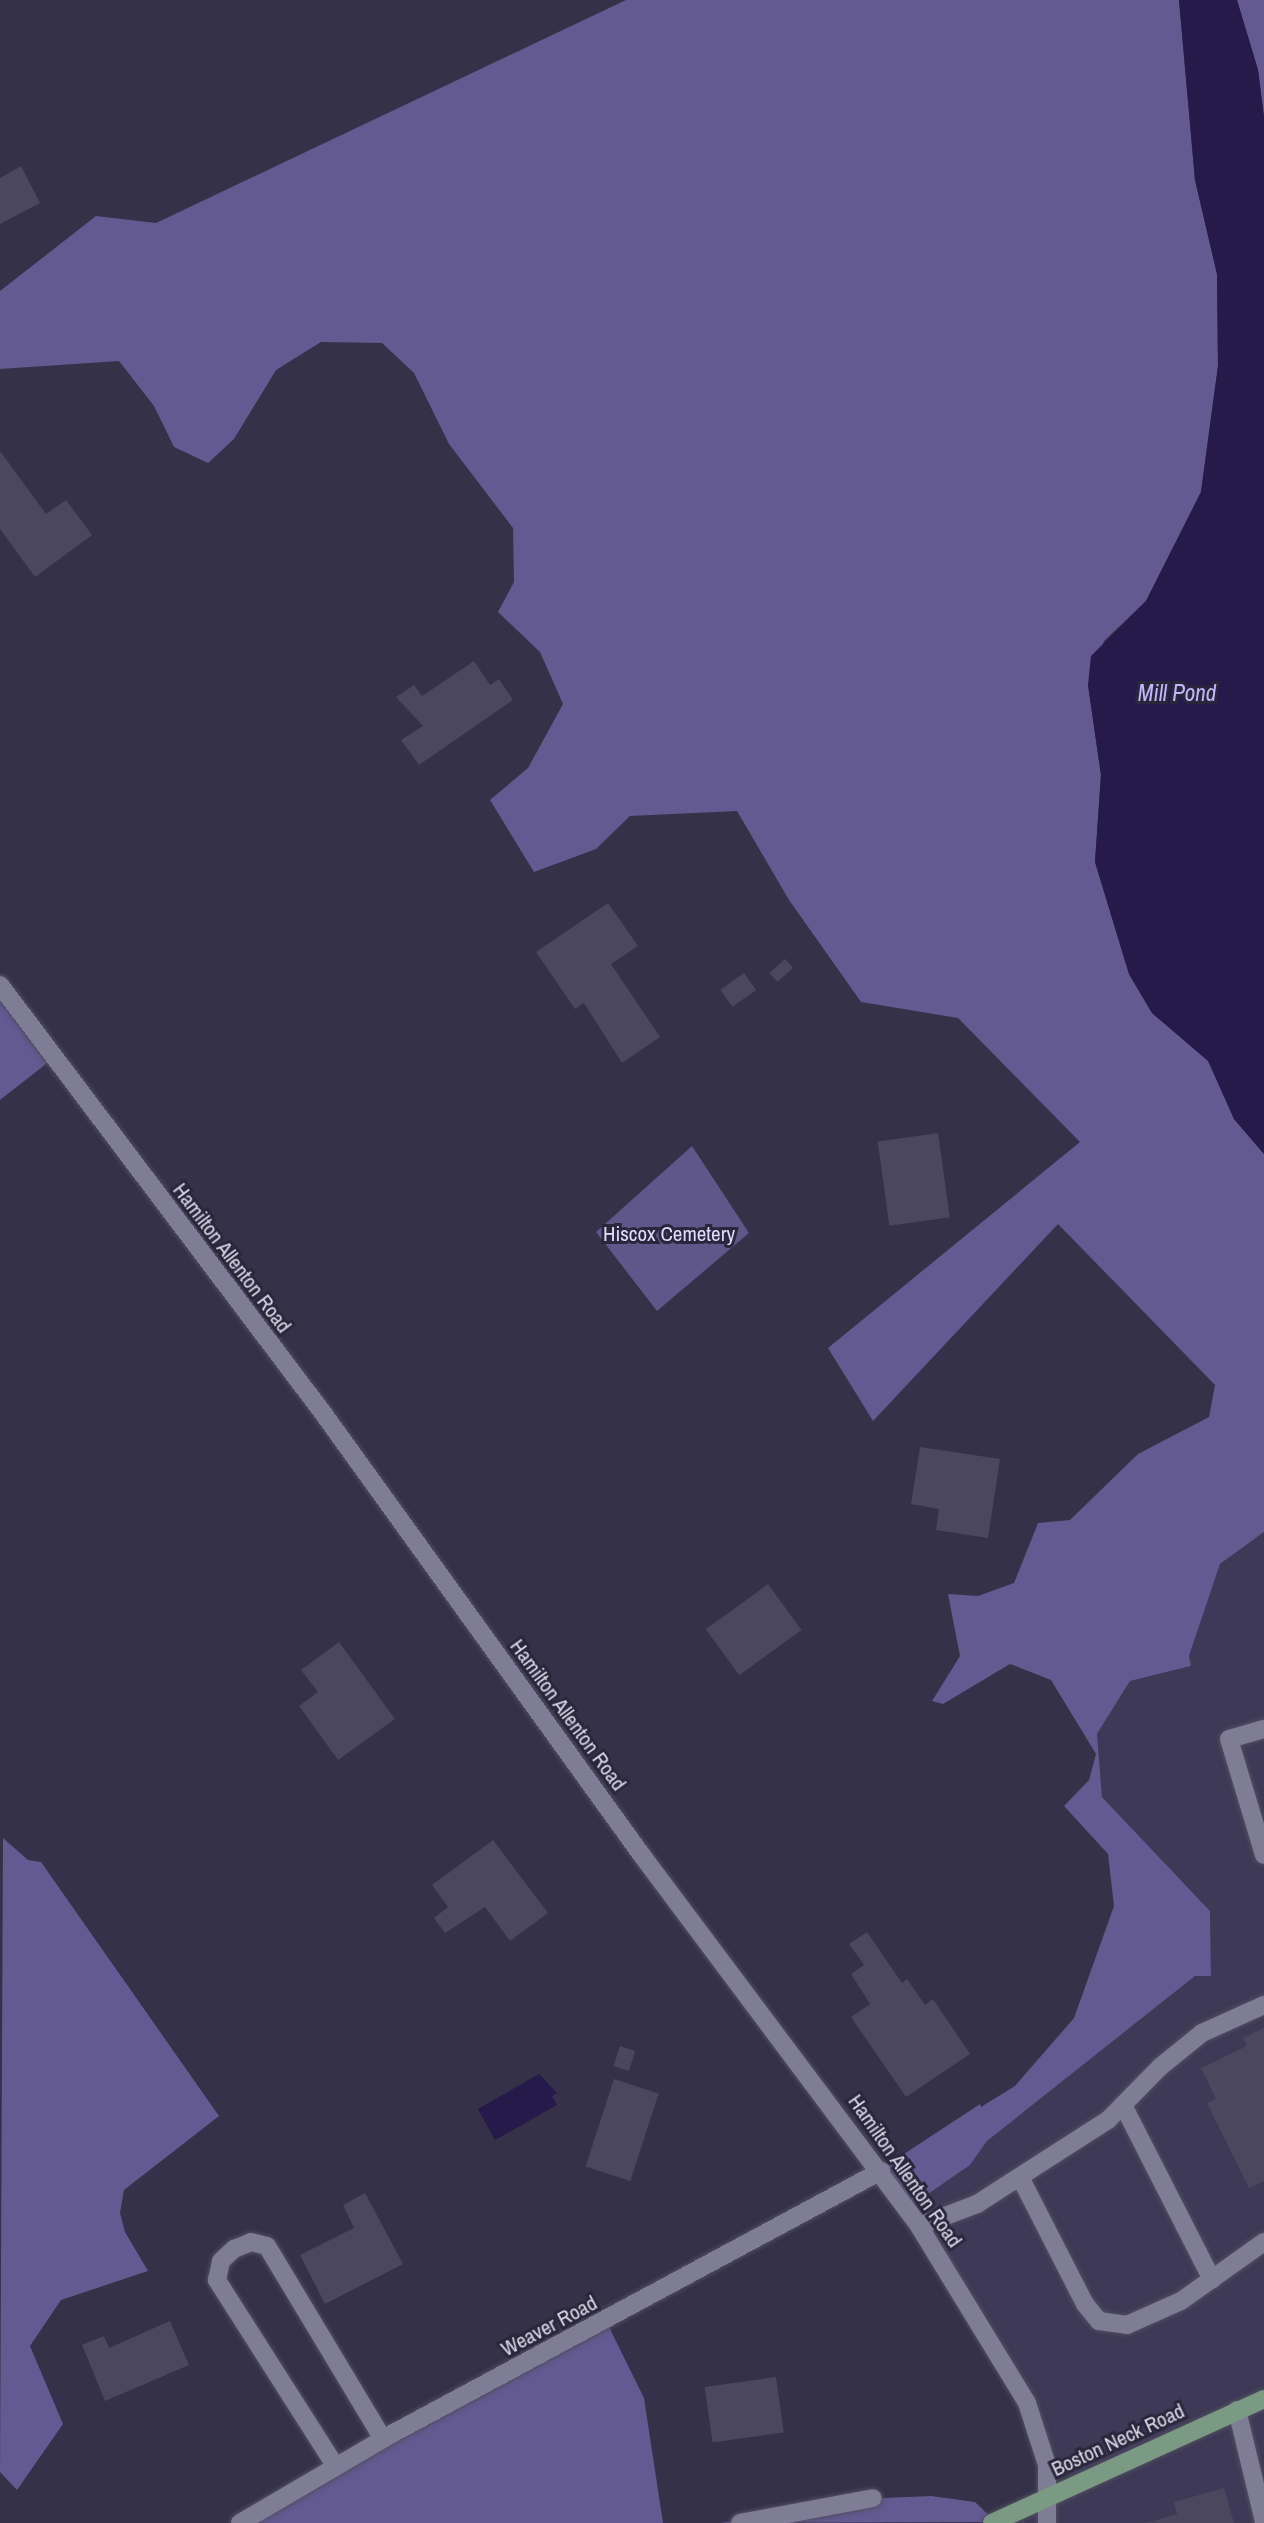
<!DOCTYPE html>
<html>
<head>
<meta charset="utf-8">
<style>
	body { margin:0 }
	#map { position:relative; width:1264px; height:2523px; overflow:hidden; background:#343148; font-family:"Archivo Narrow",sans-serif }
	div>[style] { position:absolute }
	.built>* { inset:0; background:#3d3956 }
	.green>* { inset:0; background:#5f5789 }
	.forest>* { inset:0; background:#625a90 }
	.water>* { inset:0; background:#251a4a }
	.building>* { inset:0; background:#4a475e; transform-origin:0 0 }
	.roads { filter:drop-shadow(0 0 2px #514e61) drop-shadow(0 0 2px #514e61) }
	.minor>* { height:18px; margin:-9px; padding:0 9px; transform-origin:9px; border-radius:9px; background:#7f7c96 }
	.major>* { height:18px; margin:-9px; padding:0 9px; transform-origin:9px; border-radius:9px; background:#7b9a83 }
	span { translate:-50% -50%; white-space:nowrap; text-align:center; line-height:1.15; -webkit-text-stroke:6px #2a273d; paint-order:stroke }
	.park-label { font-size:21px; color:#dfdcfe }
	.street-label { font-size:21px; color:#d8d7e5 }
	.water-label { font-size:23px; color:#c1b8fa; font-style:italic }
</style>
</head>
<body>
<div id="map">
	<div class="built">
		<i style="clip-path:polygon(1264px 1532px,1264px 2523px,1013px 2523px,1076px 2486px,909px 2224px,905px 2210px,970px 2165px,987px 2141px,1195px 1976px,1211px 1976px,1210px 1911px,1102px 1797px,1097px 1734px,1130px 1681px,1191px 1666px,1189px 1656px,1220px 1564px)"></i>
	</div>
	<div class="green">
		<i style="clip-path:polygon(692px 1146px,749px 1233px,657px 1311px,596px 1232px)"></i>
	</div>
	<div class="forest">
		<i style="clip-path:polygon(626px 0,1179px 0,1195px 180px,1217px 274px,1218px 366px,1201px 492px,1146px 601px,1104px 641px,1088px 685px,1101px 775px,1095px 862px,1129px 974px,1152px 1013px,1209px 1061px,1234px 1119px,1264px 1154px,1264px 1532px,1220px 1564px,1189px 1656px,1191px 1666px,1130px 1681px,1097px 1734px,1102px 1797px,1210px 1911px,1211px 1976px,1195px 1976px,987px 2141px,970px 2165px,905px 2210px,875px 2173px,980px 2104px,981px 2107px,1015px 2086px,1074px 2018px,1114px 1906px,1108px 1854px,1064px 1806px,1089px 1780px,1096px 1754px,1051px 1680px,1010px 1664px,943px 1704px,932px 1701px,960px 1656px,948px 1594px,978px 1596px,1014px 1583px,1038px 1523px,1070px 1520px,1138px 1454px,1209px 1417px,1215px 1385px,1058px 1224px,873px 1421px,828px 1348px,1080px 1142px,958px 1018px,861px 1002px,789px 900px,737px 811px,630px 816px,596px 849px,534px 872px,490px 800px,528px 768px,563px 704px,540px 652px,498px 612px,514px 582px,513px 528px,449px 444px,414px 373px,382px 343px,321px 342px,276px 370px,234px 439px,208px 463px,174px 447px,154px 406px,119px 361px,0 369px,0 291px,96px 216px,156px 223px)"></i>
		<i style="clip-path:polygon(1237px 0,1264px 0,1264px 117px,1258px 70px)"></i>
		<i style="clip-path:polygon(0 981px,55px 1057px,0 1100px)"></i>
		<i style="clip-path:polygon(3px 1838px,28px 1860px,41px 1862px,219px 2116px,124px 2190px,120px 2213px,125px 2232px,148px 2271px,61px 2300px,30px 2346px,63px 2424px,17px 2490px,0 2472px)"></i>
		<i style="clip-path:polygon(609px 2327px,644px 2398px,663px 2523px,237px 2523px)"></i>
		<i style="clip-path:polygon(931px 2496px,975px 2502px,996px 2522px,720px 2523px,883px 2498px)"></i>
	</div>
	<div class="water">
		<i style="clip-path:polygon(1179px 0,1237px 0,1258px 70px,1264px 117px,1264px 1154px,1234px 1119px,1208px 1061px,1152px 1013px,1129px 974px,1095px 862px,1101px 775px,1088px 685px,1091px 656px,1146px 601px,1201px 492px,1218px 366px,1217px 274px,1195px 180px)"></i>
		<i style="clip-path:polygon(539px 2074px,557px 2093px,552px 2096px,557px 2105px,495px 2140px,478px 2109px)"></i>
	</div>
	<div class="building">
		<i style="clip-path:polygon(21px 166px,40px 203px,0 224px,0 178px)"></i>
		<i style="clip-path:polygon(0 451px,46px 514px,66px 500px,92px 535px,35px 577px,0 529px)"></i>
		<i style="clip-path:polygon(474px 661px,490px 685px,499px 679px,513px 700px,419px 765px,401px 740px,423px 726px,396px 697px,414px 685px,422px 696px)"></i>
		<i style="clip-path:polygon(608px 903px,638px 946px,611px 964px,660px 1037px,622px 1063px,584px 1003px,575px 1009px,536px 952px)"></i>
		<i style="left:785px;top:959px;width:12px;height:21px;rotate:48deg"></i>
		<i style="left:744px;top:973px;width:21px;height:29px;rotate:55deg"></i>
		<i style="left:938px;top:1133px;width:85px;height:61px;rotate:82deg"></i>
		<i style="clip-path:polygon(920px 1447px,1000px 1459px,988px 1538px,936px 1530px,939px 1509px,911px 1504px)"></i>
		<i style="left:768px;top:1584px;width:57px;height:77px;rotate:54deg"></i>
		<i style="clip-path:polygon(339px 1642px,395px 1719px,338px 1760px,299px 1706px,318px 1692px,301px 1670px)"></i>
		<i style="clip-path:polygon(493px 1840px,548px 1913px,510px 1941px,485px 1907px,445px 1933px,434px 1918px,448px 1907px,432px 1885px)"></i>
		<i style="clip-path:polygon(867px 1932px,902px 1983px,907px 1979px,925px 2005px,933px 1999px,970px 2054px,906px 2097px,851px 2017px,870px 2004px,851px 1974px,864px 1965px,849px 1944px)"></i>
		<i style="clip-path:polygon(1264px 2028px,1264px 2181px,1249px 2188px,1207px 2103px,1216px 2099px,1201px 2068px,1247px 2046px,1243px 2038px)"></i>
		<i style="left:620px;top:2046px;width:16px;height:21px;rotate:18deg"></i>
		<i style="left:614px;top:2079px;width:47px;height:92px;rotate:18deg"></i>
		<i style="clip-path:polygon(365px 2193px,403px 2264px,325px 2304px,300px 2255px,354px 2228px,343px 2205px)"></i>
		<i style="clip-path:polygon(170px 2321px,189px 2365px,105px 2401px,82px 2345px,104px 2336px,109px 2348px)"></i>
		<i style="left:776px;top:2377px;width:56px;height:72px;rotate:82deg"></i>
		<i style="clip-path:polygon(1224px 2488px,1234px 2523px,1146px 2523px,1177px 2514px,1174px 2502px)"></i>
	</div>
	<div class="roads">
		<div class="minor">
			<i style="left:0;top:985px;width:536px;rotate:52.96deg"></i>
			<i style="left:323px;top:1413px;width:544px;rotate:54.21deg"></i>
			<i style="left:641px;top:1854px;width:464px;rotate:53.2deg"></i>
			<i style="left:919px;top:2226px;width:207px;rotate:58.6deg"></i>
			<i style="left:1027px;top:2403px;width:65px;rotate:72.1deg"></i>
			<i style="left:1047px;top:2465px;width:58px;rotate:90deg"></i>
			<i style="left:1264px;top:1729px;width:36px;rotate:164deg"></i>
			<i style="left:1229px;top:1739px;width:121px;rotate:73.2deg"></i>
			<i style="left:1123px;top:2105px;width:196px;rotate:63deg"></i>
			<i style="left:1020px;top:2177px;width:143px;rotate:62.9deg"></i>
			<i style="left:1085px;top:2304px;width:22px;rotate:51deg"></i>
			<i style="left:1099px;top:2321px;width:28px;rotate:8deg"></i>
			<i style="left:1127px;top:2325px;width:59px;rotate:-24deg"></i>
			<i style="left:1181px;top:2301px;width:102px;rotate:-35.4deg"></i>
			<i style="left:919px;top:2226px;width:62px;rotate:-20.8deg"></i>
			<i style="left:977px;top:2204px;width:156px;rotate:-32.7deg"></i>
			<i style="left:1108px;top:2120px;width:74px;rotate:-45.5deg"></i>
			<i style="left:1160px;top:2067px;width:54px;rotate:-39deg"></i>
			<i style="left:1202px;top:2033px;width:68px;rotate:-24.3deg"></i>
			<i style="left:1237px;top:2410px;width:115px;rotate:76.4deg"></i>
			<i style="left:336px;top:2467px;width:222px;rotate:-122.5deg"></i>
			<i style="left:217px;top:2280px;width:19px;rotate:-78deg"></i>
			<i style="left:221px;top:2261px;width:18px;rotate:-43deg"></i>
			<i style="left:234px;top:2249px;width:18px;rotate:-22deg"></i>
			<i style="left:251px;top:2242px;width:16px;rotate:14deg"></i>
			<i style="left:267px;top:2246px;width:225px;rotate:59deg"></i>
			<i style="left:240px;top:2523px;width:172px;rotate:-30.4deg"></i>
			<i style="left:388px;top:2436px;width:560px;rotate:-28.26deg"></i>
			<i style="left:740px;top:2523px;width:135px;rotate:-10.6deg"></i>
		</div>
		<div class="major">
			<i style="left:992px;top:2523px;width:299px;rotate:-24.5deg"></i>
		</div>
	</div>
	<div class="park-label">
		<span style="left:669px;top:1234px">Hiscox Cemetery</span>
	</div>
	<div class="street-label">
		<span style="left:232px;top:1258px;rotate:53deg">Hamilton Allenton Road</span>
		<span style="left:568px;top:1715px;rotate:54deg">Hamilton Allenton Road</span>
		<span style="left:905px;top:2171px;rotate:55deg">Hamilton Allenton Road</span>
		<span style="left:549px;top:2326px;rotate:-28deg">Weaver Road</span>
		<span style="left:1118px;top:2440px;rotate:-25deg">Boston Neck Road</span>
	</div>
	<div class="water-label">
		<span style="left:1177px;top:693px">Mill Pond</span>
	</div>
</div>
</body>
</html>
